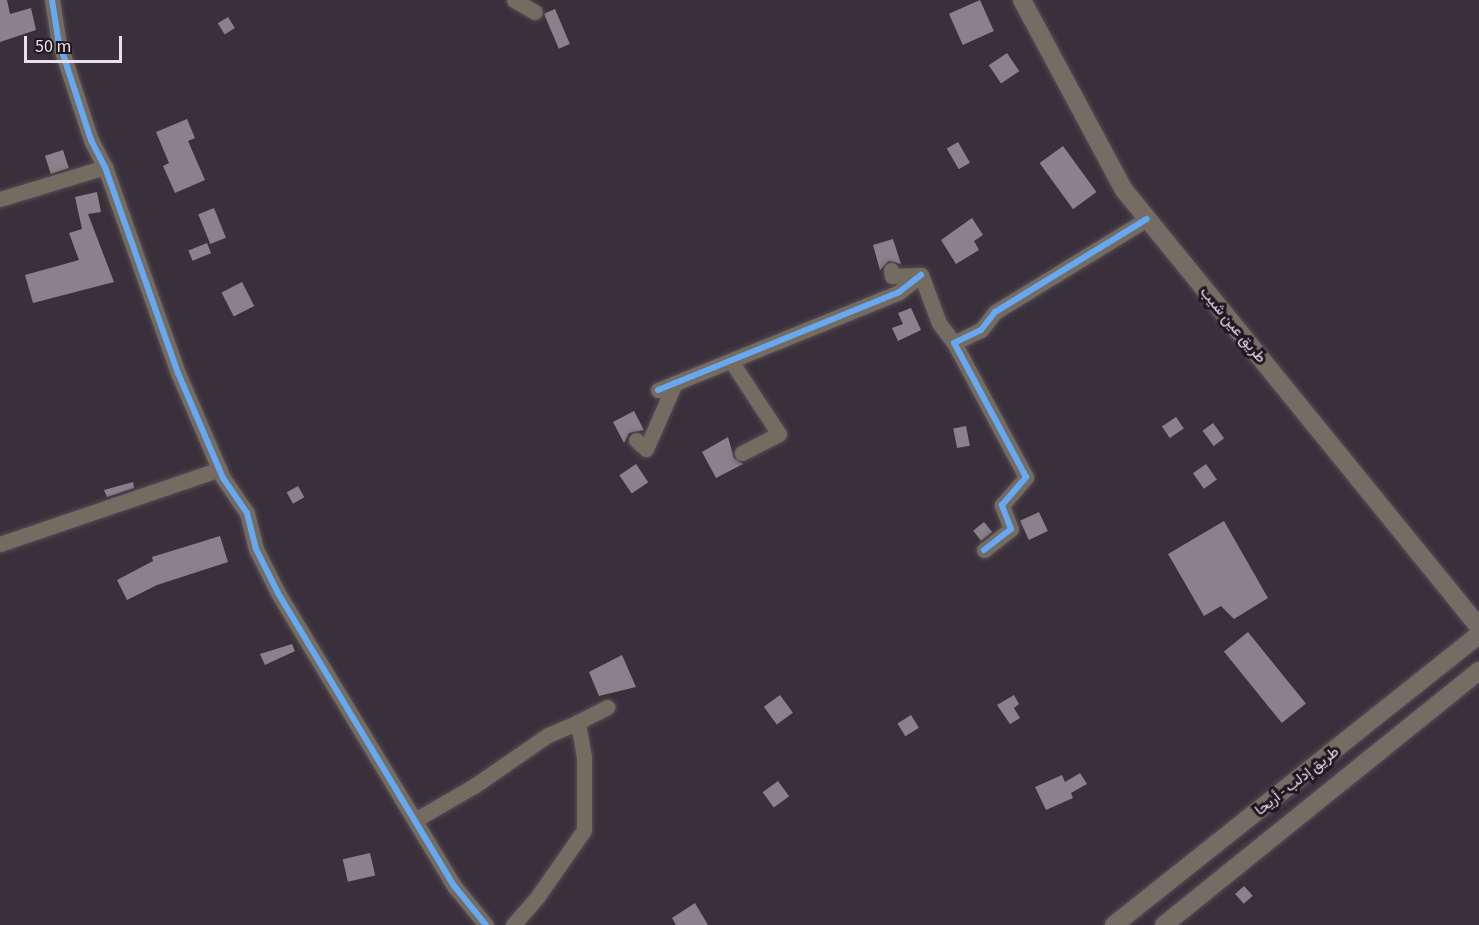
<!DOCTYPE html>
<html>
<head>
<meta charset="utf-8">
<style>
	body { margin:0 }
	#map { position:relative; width:1479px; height:925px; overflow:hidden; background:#3a303b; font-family:"Source Sans 3",Vazirmatn,sans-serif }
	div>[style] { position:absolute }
	.building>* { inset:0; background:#8a818b; transform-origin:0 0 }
	.roads { filter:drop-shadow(0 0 2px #554d57) drop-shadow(0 0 2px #554d57) }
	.minor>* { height:15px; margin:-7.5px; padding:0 7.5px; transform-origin:7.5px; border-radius:7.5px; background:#756c61 }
	.major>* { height:18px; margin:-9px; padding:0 9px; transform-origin:9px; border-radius:9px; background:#766c63 }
	.cycleway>* { height:6px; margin:-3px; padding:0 3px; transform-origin:3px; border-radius:3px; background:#66a8f1 }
	span { translate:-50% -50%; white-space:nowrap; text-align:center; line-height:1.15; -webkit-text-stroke:6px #1f1720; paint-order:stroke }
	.street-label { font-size:15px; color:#ebdfed }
	.scale { position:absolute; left:24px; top:36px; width:98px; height:27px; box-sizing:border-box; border:3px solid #ebdfed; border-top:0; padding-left:8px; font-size:18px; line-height:21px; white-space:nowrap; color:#ebdfed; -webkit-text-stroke:4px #1f1720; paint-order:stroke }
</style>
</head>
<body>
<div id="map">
	<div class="building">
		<i style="clip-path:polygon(0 0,7px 0,10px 14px,31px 8px,36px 30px,0 42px)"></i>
		<i style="left:980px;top:0;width:34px;height:34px;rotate:66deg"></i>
		<i style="left:555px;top:9px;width:38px;height:12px;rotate:67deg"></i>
		<i style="left:228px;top:17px;width:13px;height:12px;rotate:58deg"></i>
		<i style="left:1007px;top:53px;width:22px;height:22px;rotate:56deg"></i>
		<i style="clip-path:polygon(187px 119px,195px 138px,188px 141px,205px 180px,175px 193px,163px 166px,169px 163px,156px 132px)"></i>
		<i style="left:958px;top:142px;width:24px;height:13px;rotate:60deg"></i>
		<i style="left:1063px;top:146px;width:57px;height:29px;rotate:54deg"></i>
		<i style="left:63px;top:150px;width:19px;height:19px;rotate:72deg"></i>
		<i style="clip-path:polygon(97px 192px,101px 212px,88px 214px,114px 282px,33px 303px,25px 275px,79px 260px,69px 233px,82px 229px,75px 197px)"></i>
		<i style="left:214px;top:208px;width:32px;height:17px;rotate:68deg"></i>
		<i style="clip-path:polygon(972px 218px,983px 235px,974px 241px,979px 250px,956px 264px,941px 240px)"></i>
		<i style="clip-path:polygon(893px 239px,901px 264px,889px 261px,880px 270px,873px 245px)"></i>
		<i style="left:207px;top:243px;width:11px;height:20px;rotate:68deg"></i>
		<i style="left:242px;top:282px;width:27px;height:23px;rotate:63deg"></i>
		<i style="clip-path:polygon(911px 308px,921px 330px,898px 341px,892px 328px,903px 324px,898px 313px)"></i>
		<i style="clip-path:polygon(634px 411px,644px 430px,629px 433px,624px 443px,613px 422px)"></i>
		<i style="left:1176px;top:417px;width:14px;height:17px;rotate:56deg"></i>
		<i style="left:1213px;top:423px;width:19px;height:13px;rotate:54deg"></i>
		<i style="left:966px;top:426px;width:20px;height:13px;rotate:79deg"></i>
		<i style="clip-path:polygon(728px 437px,734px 458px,743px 464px,716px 478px,702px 452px)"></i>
		<i style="left:636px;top:464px;width:22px;height:20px;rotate:56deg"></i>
		<i style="left:1206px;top:464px;width:19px;height:16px;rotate:55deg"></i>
		<i style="clip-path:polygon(133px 482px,134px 488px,107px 497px,104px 490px)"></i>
		<i style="left:298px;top:486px;width:13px;height:13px;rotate:61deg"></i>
		<i style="left:1039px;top:512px;width:21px;height:21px;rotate:65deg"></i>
		<i style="clip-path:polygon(1224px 521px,1268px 598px,1234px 619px,1221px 606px,1204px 616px,1168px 554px)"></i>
		<i style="left:984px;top:522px;width:13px;height:14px;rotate:51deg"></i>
		<i style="clip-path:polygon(220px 536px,228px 562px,157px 585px,127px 600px,117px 580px,153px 561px,152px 557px)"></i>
		<i style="left:1248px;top:632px;width:92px;height:31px;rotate:51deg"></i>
		<i style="clip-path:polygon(292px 644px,295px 651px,265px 665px,260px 654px)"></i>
		<i style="clip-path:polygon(622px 655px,636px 687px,599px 696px,589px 672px)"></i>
		<i style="left:780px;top:695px;width:22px;height:20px;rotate:54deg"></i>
		<i style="clip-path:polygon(1014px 695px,1019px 704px,1014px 708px,1020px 718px,1010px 724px,997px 705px)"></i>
		<i style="left:911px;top:715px;width:15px;height:16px;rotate:58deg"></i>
		<i style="clip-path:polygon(1080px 773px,1087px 784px,1071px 793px,1073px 798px,1046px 810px,1035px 787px,1062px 775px,1065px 782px)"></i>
		<i style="left:778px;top:781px;width:19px;height:19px;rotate:54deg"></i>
		<i style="left:370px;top:853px;width:23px;height:28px;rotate:77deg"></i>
		<i style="left:1244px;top:886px;width:13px;height:12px;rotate:48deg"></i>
		<i style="clip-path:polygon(695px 903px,708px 925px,676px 925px,672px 918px)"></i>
	</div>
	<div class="roads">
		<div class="minor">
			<i style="left:52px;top:0;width:39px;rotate:81deg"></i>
			<i style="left:58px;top:39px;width:106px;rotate:71.9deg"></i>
			<i style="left:91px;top:140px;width:30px;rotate:63deg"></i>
			<i style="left:105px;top:167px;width:219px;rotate:70.5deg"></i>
			<i style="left:178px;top:373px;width:114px;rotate:66.8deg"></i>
			<i style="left:223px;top:478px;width:42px;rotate:55.6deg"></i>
			<i style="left:247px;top:513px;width:37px;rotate:76deg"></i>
			<i style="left:256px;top:549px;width:49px;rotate:63.4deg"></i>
			<i style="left:278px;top:593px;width:343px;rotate:59deg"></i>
			<i style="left:455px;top:887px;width:49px;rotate:50.8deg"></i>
			<i style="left:514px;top:0;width:24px;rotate:30deg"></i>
			<i style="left:0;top:199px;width:110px;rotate:-16.9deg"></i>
			<i style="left:891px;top:270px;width:6px;rotate:81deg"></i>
			<i style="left:892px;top:276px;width:29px;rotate:-2deg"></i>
			<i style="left:921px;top:275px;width:51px;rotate:69.4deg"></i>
			<i style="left:939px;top:323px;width:25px;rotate:53deg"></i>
			<i style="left:731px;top:361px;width:87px;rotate:56.7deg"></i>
			<i style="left:779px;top:434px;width:42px;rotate:152.8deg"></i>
			<i style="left:658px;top:390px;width:260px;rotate:-22.1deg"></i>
			<i style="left:899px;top:292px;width:28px;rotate:-38deg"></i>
			<i style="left:636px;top:440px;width:13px;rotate:42deg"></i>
			<i style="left:646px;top:449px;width:72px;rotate:-66.3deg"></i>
			<i style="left:0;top:544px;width:232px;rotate:-18.8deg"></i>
			<i style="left:984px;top:550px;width:34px;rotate:-38deg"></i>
			<i style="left:1011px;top:529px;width:26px;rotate:-111deg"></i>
			<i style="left:1002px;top:505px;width:37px;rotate:-49deg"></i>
			<i style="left:1026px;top:477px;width:152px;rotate:-118.2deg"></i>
			<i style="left:954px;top:343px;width:30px;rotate:-26deg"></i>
			<i style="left:981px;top:330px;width:23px;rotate:-52deg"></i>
			<i style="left:995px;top:312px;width:178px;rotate:-31.5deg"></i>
			<i style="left:415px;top:820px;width:68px;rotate:-30deg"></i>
			<i style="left:474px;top:786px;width:90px;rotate:-34.6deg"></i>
			<i style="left:548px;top:735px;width:33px;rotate:-23deg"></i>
			<i style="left:513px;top:925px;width:38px;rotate:-49deg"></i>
			<i style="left:538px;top:896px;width:80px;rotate:-55.1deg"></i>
			<i style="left:584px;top:830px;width:73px;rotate:-90deg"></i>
			<i style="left:584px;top:757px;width:36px;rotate:-100deg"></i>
			<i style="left:578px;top:722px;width:33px;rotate:-27deg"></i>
		</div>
		<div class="major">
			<i style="left:1022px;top:0;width:216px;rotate:61.8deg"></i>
			<i style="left:1124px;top:190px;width:563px;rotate:50.91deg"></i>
			<i style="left:1114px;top:925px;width:466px;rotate:-38.5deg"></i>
			<i style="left:1164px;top:925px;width:405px;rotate:-38.9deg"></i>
		</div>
	</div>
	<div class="cycleway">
		<i style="left:52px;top:0;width:39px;rotate:81deg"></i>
		<i style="left:58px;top:39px;width:106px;rotate:71.9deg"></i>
		<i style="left:91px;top:140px;width:30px;rotate:63deg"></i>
		<i style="left:105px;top:167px;width:219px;rotate:70.5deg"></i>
		<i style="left:178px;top:373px;width:114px;rotate:66.8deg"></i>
		<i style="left:223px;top:478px;width:42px;rotate:55.6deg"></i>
		<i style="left:247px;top:513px;width:37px;rotate:76deg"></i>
		<i style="left:256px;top:549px;width:49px;rotate:63.4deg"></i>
		<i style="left:278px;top:593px;width:343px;rotate:59deg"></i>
		<i style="left:455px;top:887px;width:49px;rotate:50.8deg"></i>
		<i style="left:658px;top:390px;width:260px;rotate:-22.1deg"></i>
		<i style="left:899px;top:292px;width:28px;rotate:-38deg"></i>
		<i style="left:984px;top:550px;width:34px;rotate:-38deg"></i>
		<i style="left:1011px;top:529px;width:26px;rotate:-111deg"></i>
		<i style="left:1002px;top:505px;width:37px;rotate:-49deg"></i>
		<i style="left:1026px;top:477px;width:152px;rotate:-118.2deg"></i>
		<i style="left:954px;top:343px;width:30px;rotate:-26deg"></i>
		<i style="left:981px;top:330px;width:23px;rotate:-52deg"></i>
		<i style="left:995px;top:312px;width:178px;rotate:-31.5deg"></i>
	</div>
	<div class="street-label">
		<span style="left:1233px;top:325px;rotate:50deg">طريق عين شيب</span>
		<span style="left:1297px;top:781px;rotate:-38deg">طريق إدلب - أريحا</span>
	</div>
	<div class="scale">50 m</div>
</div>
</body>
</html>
